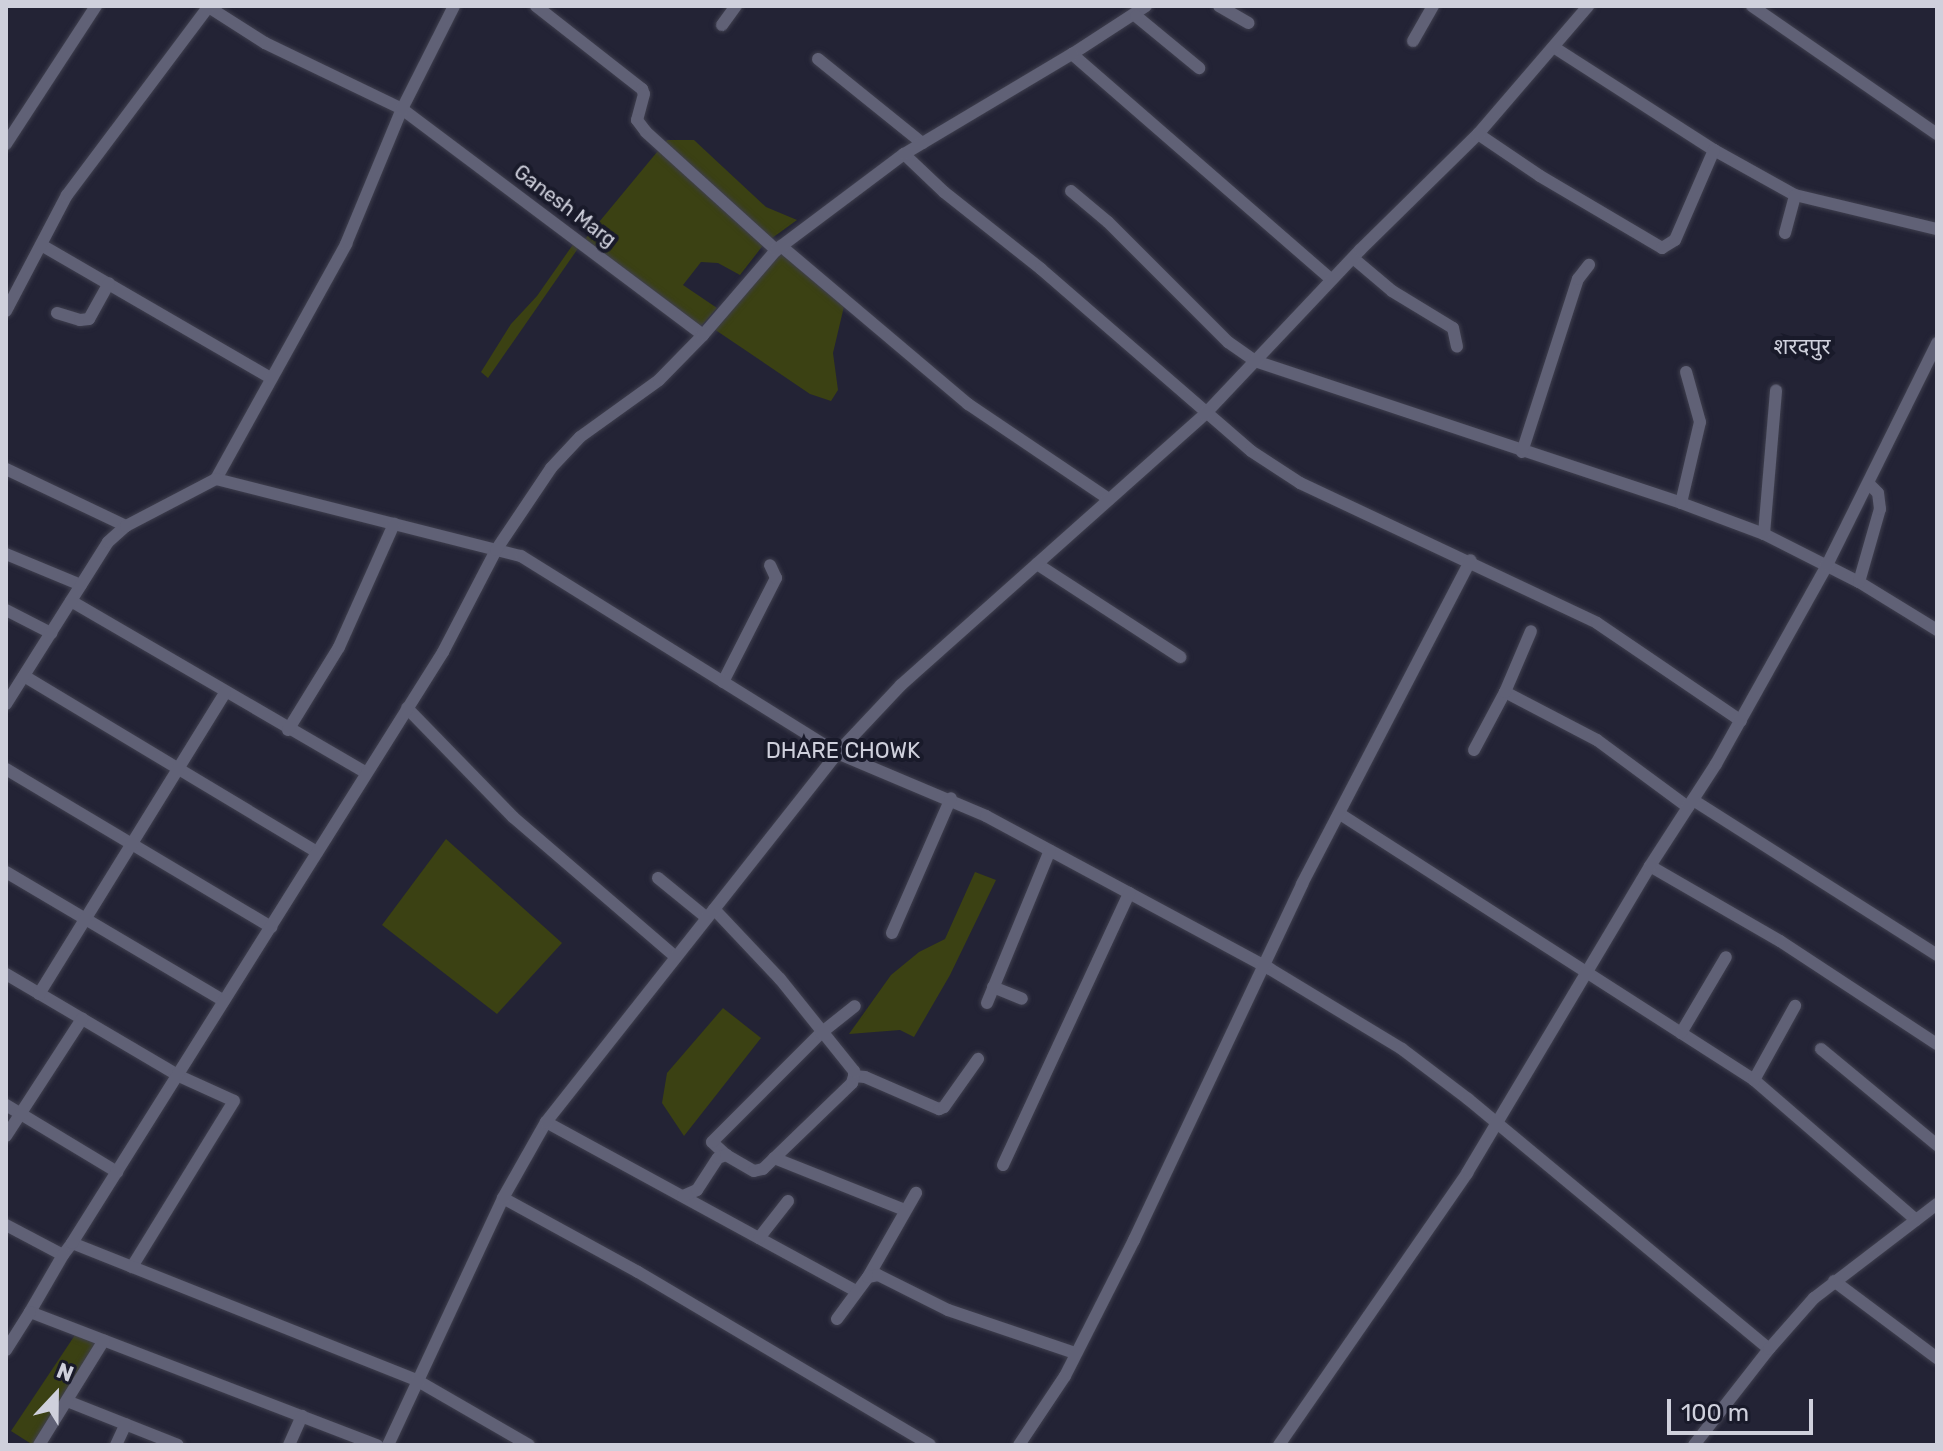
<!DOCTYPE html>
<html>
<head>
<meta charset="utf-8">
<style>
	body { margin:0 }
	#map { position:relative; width:1943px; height:1451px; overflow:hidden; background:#232335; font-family:Rubik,"Noto Sans Devanagari",sans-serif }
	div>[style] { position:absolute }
	.green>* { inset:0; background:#3b4113 }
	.roads { filter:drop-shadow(0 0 2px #3f3f4e) drop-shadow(0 0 2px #3f3f4e) }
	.street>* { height:12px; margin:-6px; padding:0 6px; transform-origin:6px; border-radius:6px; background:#606176 }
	span { translate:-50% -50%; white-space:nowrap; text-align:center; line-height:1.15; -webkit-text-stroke:8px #191a2a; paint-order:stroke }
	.street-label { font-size:20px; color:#cfd0dc }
	.neighbourhood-label { font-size:22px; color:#cfd0dc }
	.frame { position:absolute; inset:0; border:8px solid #cfd0dc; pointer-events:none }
	.north { position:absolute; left:16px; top:1355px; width:80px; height:80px; -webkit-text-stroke:6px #191a2a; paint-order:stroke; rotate:22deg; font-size:22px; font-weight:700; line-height:32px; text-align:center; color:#cfd0dc }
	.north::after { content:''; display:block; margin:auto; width:28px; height:36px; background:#cfd0dc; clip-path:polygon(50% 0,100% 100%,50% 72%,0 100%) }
	.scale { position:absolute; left:1667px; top:1399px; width:146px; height:36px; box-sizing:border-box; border:4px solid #cfd0dc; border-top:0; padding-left:10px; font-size:24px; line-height:28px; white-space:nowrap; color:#cfd0dc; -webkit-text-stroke:6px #191a2a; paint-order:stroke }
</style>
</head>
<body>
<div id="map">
	<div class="green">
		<i style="clip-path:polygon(667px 140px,694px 140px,766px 207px,797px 220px,764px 244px,740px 275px,718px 263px,701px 262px,683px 285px,717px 308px,702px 325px,695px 325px,585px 239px)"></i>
		<i style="clip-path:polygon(786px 242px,846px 298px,833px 353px,838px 390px,831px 401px,810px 394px,714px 329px)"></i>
		<i style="clip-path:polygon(574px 243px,579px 247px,488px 378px,481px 372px,511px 324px,537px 296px)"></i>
		<i style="clip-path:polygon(446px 839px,562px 943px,497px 1014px,382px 925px)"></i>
		<i style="clip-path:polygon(975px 872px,996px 880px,950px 975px,914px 1037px,900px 1030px,849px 1034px,891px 975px,919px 952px,945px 939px)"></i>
		<i style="clip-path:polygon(723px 1008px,761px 1038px,684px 1136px,662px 1103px,667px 1073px)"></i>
		<i style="clip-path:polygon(75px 1335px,97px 1343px,33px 1445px,11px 1431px)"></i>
	</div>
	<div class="roads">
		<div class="street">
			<i style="left:207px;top:6px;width:69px;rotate:32.5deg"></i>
			<i style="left:265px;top:43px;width:152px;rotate:25.7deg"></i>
			<i style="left:402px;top:109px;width:376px;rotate:36.9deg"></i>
			<i style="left:536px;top:6px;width:135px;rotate:38.1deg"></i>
			<i style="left:642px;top:89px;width:5px;rotate:68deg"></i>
			<i style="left:644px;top:94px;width:27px;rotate:105deg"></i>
			<i style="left:637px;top:120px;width:15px;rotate:53deg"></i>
			<i style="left:646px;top:132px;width:176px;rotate:42.2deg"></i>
			<i style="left:1146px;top:6px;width:88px;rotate:147deg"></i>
			<i style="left:1072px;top:54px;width:344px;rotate:41deg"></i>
			<i style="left:1219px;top:6px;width:34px;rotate:30deg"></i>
			<i style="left:1752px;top:6px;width:225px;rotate:34.7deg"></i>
			<i style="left:1136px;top:16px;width:82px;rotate:39.5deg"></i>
			<i style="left:722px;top:25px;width:24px;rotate:-54deg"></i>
			<i style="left:1413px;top:41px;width:40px;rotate:-60.3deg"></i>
			<i style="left:1555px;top:48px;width:189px;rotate:32.7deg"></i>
			<i style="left:1714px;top:150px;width:93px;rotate:29.1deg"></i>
			<i style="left:1795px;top:195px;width:146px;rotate:13.5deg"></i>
			<i style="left:818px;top:59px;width:134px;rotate:38.9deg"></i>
			<i style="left:1478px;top:134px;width:75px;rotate:34.1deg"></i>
			<i style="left:1540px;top:176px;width:142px;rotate:30.5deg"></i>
			<i style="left:1662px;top:248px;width:15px;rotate:-32deg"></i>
			<i style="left:1675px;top:240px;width:98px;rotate:-66.6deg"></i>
			<i style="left:6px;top:144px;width:165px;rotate:-56.9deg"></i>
			<i style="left:904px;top:154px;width:55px;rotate:43.5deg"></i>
			<i style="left:944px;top:192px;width:124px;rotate:38.4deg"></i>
			<i style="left:1041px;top:269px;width:278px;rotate:40.9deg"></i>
			<i style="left:1251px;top:451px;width:59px;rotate:33.1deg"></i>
			<i style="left:1300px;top:483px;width:328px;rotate:25.2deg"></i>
			<i style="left:1597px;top:623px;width:174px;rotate:34.2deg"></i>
			<i style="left:1071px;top:191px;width:48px;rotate:40deg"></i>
			<i style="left:1108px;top:222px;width:170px;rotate:45deg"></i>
			<i style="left:1228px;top:342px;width:33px;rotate:35deg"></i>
			<i style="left:1255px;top:361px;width:449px;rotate:18.4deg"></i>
			<i style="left:1681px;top:503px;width:89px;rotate:20.5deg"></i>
			<i style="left:1764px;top:534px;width:106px;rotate:26.8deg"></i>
			<i style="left:1859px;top:582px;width:92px;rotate:31.6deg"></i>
			<i style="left:1785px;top:233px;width:39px;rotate:-75deg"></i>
			<i style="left:43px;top:246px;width:263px;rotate:30.1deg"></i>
			<i style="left:781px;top:246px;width:245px;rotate:40.2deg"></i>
			<i style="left:968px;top:404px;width:170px;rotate:34deg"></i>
			<i style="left:1353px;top:258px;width:51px;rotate:40.2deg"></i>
			<i style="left:1392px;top:291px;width:71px;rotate:31.2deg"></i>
			<i style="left:1453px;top:328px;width:19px;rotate:78deg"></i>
			<i style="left:6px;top:311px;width:131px;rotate:-62.3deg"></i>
			<i style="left:67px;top:195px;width:235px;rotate:-53.1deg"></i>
			<i style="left:57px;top:313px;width:24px;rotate:17deg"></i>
			<i style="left:80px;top:320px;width:9px;rotate:-6deg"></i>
			<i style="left:89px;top:319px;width:41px;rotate:-60.9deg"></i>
			<i style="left:1522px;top:452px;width:182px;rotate:-72.1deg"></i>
			<i style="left:1578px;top:279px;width:18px;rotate:-52deg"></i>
			<i style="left:6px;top:469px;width:133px;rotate:25.4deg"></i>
			<i style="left:216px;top:479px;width:269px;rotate:-61deg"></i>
			<i style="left:346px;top:244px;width:146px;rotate:-67.5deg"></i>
			<i style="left:402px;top:109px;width:115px;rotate:-63.2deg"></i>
			<i style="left:1681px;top:503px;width:83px;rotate:-76.8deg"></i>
			<i style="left:1700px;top:422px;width:52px;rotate:-105.6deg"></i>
			<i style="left:1764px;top:534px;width:144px;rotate:-85.2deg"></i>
			<i style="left:6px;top:554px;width:81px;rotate:22.5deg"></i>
			<i style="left:1037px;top:564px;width:171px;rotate:33deg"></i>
			<i style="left:1859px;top:582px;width:76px;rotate:-74deg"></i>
			<i style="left:1880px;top:509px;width:16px;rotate:-97deg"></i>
			<i style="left:1878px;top:493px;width:13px;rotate:-135deg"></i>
			<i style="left:71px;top:601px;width:340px;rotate:30.2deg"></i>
			<i style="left:6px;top:610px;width:51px;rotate:27.1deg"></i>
			<i style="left:24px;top:676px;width:342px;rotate:31deg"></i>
			<i style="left:723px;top:682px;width:117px;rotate:-63deg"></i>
			<i style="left:776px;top:578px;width:14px;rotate:-115deg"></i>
			<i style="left:1505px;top:692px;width:104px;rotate:27.6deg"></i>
			<i style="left:1597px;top:740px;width:113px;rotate:36.4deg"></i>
			<i style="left:6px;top:704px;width:191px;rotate:-57.8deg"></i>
			<i style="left:108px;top:542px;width:24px;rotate:-42deg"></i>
			<i style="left:126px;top:526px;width:102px;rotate:-27.6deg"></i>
			<i style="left:216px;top:479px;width:315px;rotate:14.2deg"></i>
			<i style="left:521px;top:556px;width:372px;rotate:31.9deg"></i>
			<i style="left:837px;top:753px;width:162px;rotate:22.9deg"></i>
			<i style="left:986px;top:816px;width:323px;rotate:28.3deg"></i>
			<i style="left:1270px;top:969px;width:154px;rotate:31.2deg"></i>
			<i style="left:1402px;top:1049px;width:83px;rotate:37.1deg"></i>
			<i style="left:1468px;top:1099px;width:391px;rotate:39.7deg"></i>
			<i style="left:407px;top:708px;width:152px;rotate:45.8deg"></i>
			<i style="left:513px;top:817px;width:215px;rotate:40.7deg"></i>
			<i style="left:288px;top:730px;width:97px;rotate:-58.4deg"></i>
			<i style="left:339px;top:647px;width:135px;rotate:-65.9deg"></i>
			<i style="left:1474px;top:750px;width:66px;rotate:-61.9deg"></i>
			<i style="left:1505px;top:692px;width:66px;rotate:-66.9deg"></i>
			<i style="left:6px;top:769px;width:309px;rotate:30.8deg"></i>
			<i style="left:1693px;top:800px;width:289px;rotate:32.4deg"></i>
			<i style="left:1340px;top:814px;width:492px;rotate:32.7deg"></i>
			<i style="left:1754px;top:1080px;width:214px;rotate:40.8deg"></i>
			<i style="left:1650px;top:866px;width:150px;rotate:30deg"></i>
			<i style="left:1780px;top:941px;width:188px;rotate:33.3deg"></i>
			<i style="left:6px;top:872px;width:253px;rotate:30.6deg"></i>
			<i style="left:658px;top:878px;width:63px;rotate:39.2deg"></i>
			<i style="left:892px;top:933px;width:147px;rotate:-66.4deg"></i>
			<i style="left:6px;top:974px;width:201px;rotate:30.5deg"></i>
			<i style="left:179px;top:1076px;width:60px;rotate:24.4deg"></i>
			<i style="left:234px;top:1101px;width:195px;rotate:121.6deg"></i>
			<i style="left:993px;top:987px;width:31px;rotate:22deg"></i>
			<i style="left:39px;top:994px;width:354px;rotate:-58.3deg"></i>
			<i style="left:987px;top:1003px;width:165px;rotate:-67.6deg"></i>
			<i style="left:1681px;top:1033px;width:88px;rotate:-59.4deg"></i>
			<i style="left:1821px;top:1049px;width:151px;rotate:39.6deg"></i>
			<i style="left:854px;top:1076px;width:11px;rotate:5deg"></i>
			<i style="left:865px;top:1077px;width:81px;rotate:23.4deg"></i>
			<i style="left:939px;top:1109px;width:5px;rotate:-22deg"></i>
			<i style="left:944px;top:1107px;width:59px;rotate:-54.7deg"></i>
			<i style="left:1754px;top:1080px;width:85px;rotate:-61deg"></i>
			<i style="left:6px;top:1105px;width:130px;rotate:31.1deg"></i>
			<i style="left:546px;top:1122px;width:353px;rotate:28.6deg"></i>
			<i style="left:6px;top:1136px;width:140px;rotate:-57deg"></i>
			<i style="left:726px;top:1155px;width:19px;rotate:-137deg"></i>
			<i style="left:712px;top:1142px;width:154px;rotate:-45deg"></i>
			<i style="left:821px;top:1033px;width:43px;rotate:-38.5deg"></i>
			<i style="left:774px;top:1158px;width:141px;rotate:21.7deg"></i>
			<i style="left:1003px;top:1165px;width:300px;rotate:-65.1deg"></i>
			<i style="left:683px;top:1196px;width:15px;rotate:-23deg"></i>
			<i style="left:697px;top:1190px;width:38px;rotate:-57deg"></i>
			<i style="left:718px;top:1158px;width:9px;rotate:-21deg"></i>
			<i style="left:726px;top:1155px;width:32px;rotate:30deg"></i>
			<i style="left:754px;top:1171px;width:9px;rotate:-13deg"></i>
			<i style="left:763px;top:1169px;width:124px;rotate:-44deg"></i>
			<i style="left:852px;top:1083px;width:7px;rotate:-74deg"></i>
			<i style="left:854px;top:1076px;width:5px;rotate:-90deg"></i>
			<i style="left:854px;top:1071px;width:118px;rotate:-128.8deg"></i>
			<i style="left:780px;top:979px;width:96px;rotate:-133.3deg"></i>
			<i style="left:503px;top:1198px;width:154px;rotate:28.7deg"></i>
			<i style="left:638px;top:1272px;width:339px;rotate:30.6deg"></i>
			<i style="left:6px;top:1225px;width:64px;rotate:27.8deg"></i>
			<i style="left:63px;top:1255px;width:15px;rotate:-53deg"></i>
			<i style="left:72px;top:1243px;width:373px;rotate:21.7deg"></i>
			<i style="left:418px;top:1381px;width:128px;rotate:30deg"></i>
			<i style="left:759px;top:1238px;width:47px;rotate:-51.9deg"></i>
			<i style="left:72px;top:1243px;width:698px;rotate:-57.88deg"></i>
			<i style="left:443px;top:652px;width:115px;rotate:-62.5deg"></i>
			<i style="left:496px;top:550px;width:99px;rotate:-56.1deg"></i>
			<i style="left:551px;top:468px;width:42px;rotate:-46.9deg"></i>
			<i style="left:580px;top:437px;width:97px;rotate:-35.8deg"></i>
			<i style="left:659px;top:380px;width:63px;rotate:-45.6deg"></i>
			<i style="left:703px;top:335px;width:112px;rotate:-49.3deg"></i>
			<i style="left:776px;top:250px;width:160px;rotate:-36.9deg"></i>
			<i style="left:904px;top:154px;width:196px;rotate:-30.8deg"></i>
			<i style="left:63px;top:1255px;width:66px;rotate:120.1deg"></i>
			<i style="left:30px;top:1312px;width:372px;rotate:21deg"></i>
			<i style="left:868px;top:1277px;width:97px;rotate:-60.3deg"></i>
			<i style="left:1834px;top:1281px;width:129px;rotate:36.8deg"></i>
			<i style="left:837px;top:1319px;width:52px;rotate:-53.6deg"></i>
			<i style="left:868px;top:1277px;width:10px;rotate:-11deg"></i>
			<i style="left:878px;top:1275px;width:78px;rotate:26.6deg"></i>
			<i style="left:948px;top:1310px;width:134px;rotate:18.7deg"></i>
			<i style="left:6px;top:1350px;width:45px;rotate:-57.7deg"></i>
			<i style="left:67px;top:1401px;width:119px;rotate:21.6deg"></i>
			<i style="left:39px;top:1445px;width:123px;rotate:-58.2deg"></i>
			<i style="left:116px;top:1445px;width:23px;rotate:-65deg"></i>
			<i style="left:289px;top:1445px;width:32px;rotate:-66deg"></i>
			<i style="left:388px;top:1445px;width:272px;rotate:-65deg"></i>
			<i style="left:503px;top:1198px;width:87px;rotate:-60.5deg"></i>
			<i style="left:546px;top:1122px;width:470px;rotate:-51.7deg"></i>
			<i style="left:837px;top:753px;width:93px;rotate:-46.7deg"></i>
			<i style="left:901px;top:685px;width:407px;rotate:-41.7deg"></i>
			<i style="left:1205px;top:414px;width:226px;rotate:-46.6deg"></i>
			<i style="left:1360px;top:250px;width:165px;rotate:-44.5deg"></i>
			<i style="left:1478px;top:134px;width:169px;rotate:-49.3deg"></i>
			<i style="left:1019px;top:1445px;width:83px;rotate:-56.3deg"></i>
			<i style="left:1065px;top:1376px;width:153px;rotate:-63.1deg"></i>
			<i style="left:1134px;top:1240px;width:394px;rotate:-64.7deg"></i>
			<i style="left:1302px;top:884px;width:365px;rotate:-62.5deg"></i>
			<i style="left:1279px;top:1445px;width:331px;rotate:-55.3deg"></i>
			<i style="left:1467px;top:1173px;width:357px;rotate:-59.2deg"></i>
			<i style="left:1650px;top:866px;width:121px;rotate:-57.1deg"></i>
			<i style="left:1716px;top:764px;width:228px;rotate:-60.8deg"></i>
			<i style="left:1827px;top:565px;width:248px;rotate:-63.6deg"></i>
			<i style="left:1694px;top:1445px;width:122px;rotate:-52deg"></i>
			<i style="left:1769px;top:1349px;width:68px;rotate:-48.6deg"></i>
			<i style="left:1814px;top:1298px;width:155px;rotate:-37.4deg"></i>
		</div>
	</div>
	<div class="street-label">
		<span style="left:565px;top:206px;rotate:37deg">Ganesh Marg</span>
	</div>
	<div class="neighbourhood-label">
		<span style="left:1802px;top:347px">शरदपुर</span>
		<span style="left:843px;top:751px">DHARE CHOWK</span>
	</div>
	<div class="frame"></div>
	<div class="north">N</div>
	<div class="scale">100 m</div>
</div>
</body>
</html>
